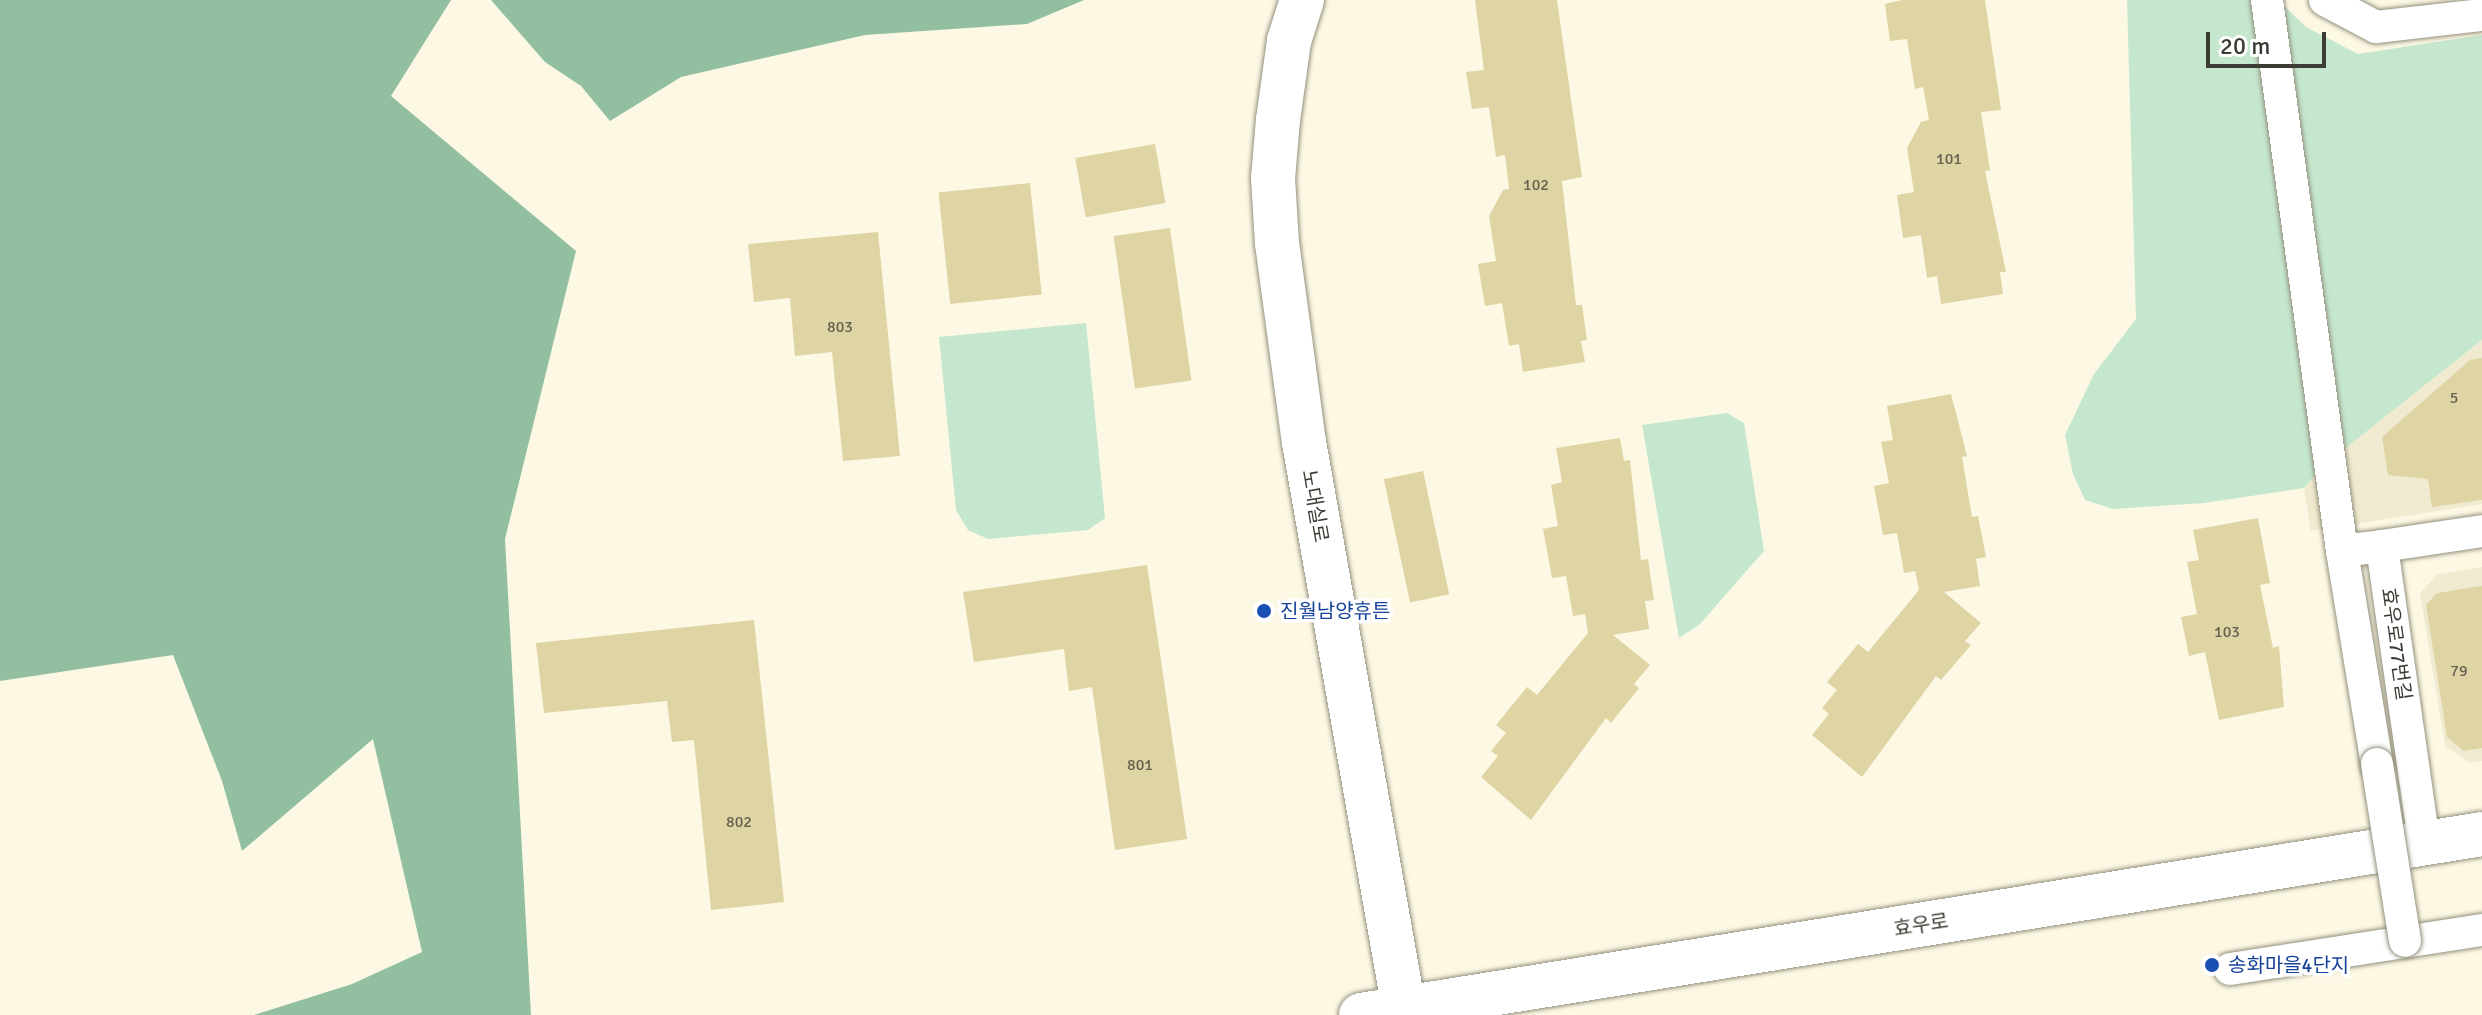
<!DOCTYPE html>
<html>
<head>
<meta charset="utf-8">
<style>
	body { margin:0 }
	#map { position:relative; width:2482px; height:1015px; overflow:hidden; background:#fcf8e4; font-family:Signika,"Noto Sans KR",sans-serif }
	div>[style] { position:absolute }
	.built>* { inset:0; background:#f0ebd0 }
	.green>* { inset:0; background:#c4e7ce }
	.forest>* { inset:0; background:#92bfa0 }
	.building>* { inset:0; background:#ded4a4; transform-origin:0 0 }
	.roads { filter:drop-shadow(0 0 2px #93907e) drop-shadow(0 0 2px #93907e) }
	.street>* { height:32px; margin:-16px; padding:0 16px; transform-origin:16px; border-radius:16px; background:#fff }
	.secondary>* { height:44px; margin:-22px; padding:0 22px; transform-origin:22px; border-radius:22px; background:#fff }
	.bridges { filter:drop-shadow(0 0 2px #93907e) drop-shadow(0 0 2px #93907e) }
	.street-bridge>* { height:32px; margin:-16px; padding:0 16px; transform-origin:16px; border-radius:16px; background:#fff }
	.dots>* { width:22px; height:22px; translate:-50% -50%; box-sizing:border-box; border:4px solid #fff; border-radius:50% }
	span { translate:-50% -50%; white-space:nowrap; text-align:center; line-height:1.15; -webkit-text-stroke:7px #fff; paint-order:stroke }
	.number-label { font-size:16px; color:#656250 }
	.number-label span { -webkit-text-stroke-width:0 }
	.street-label { font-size:20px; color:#3d3c34 }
	.transit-label { font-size:20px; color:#164399 }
	.left { translate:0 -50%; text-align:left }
	.scale { position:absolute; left:2206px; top:32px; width:120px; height:36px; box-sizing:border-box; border:4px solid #3d3c34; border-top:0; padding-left:10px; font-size:24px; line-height:28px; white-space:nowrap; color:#3d3c34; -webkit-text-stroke:6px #fff; paint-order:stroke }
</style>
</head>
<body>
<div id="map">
	<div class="built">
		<i style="clip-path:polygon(2482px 340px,2482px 504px,2311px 531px,2304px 488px,2324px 465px)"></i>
		<i style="clip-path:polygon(2482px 567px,2482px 761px,2470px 763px,2445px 746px,2420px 593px,2438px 574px)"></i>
	</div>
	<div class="green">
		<i style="clip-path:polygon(2127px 0,2278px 0,2306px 27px,2358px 54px,2482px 35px,2482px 340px,2324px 465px,2304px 488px,2204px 503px,2113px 509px,2085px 500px,2073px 474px,2065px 435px,2094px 374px,2136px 319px)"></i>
		<i style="clip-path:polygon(1086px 323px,1105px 518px,1088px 530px,988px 539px,968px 530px,956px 510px,939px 337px)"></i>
		<i style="clip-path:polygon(1727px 413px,1744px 423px,1764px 551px,1699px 625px,1679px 638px,1642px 425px)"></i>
	</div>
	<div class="forest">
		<i style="clip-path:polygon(0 0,451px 0,391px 96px,576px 251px,505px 539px,531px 1015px,254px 1015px,352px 984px,422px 952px,373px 739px,242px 851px,222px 781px,173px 655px,0 681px)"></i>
		<i style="clip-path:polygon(491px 0,1084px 0,1027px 24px,865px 35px,681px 77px,610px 121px,581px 86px,545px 62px)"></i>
	</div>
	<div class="building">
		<i style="clip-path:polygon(1475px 0,1557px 0,1582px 177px,1562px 181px,1576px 305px,1582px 305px,1587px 340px,1581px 341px,1585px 362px,1523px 372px,1519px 344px,1509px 346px,1502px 303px,1485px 306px,1478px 264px,1496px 261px,1489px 216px,1503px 190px,1509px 189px,1505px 155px,1496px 157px,1489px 107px,1472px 109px,1466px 72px,1484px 70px)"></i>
		<i style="clip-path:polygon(1902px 0,1985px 0,2001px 110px,1981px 112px,1990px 170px,1985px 171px,2006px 272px,2000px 272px,2003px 294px,1941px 304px,1937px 276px,1927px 278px,1921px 235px,1903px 238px,1897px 195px,1914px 192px,1907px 148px,1921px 122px,1929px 120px,1923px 87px,1915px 89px,1907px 39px,1890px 41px,1885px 4px)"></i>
		<i style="left:1155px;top:144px;width:60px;height:81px;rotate:80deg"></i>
		<i style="left:1030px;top:183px;width:112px;height:92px;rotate:84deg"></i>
		<i style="left:1170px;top:228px;width:154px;height:57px;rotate:82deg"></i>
		<i style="clip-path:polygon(878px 232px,900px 456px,843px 461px,832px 352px,795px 356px,790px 298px,754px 302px,748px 244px)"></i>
		<i style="clip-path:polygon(2482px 358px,2482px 500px,2432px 507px,2428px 479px,2388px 475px,2382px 437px,2470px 360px)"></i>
		<i style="clip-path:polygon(1951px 394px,1967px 456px,1962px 457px,1972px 517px,1978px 516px,1986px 557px,1976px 559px,1980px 586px,1944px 592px,1981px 623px,1965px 641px,1971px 645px,1941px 680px,1936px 676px,1862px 777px,1812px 735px,1829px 714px,1822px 708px,1837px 690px,1827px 682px,1858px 644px,1868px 652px,1919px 590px,1915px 571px,1904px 573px,1897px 533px,1883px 535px,1874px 486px,1889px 483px,1881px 442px,1893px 440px,1887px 406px)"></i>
		<i style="clip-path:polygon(1620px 438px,1624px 461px,1630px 460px,1641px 560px,1648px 559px,1654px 600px,1645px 601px,1649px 629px,1613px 635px,1650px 665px,1634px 684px,1639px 688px,1611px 723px,1606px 718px,1531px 820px,1481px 777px,1498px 756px,1491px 751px,1506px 733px,1496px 725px,1527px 687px,1537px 695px,1588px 633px,1585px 614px,1573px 616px,1566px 576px,1552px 578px,1543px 529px,1558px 526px,1551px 485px,1562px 482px,1556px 448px)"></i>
		<i style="left:1423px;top:471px;width:126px;height:40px;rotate:78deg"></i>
		<i style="clip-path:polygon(2258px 518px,2270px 583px,2260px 585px,2273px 648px,2279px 646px,2284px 707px,2219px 720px,2205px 652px,2189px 656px,2181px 617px,2197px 614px,2187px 562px,2199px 560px,2193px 530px)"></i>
		<i style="clip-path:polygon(1147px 565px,1187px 839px,1115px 850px,1092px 687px,1069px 691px,1064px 649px,974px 662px,963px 592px)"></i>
		<i style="clip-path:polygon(2482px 586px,2482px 748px,2464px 751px,2447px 737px,2426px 605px,2437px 593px)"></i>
		<i style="clip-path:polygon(754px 620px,784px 902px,711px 910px,694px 740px,672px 742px,667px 701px,544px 713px,536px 643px)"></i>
	</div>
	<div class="roads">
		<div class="street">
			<i style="left:2267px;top:0;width:556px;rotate:82.25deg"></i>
			<i style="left:2342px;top:551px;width:40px;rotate:-7.1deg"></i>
			<i style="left:2325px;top:0;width:58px;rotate:27.9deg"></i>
			<i style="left:2376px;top:27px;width:107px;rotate:-6.5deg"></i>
			<i style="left:2342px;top:551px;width:216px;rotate:80.7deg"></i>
			<i style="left:2424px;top:842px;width:299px;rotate:-98.1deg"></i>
			<i style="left:2382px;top:546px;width:101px;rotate:-8.5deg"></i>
			<i style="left:2230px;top:969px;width:255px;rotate:-8.8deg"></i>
		</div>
		<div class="secondary">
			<i style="left:1302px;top:0;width:43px;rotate:107.6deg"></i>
			<i style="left:1289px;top:41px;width:80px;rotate:97.9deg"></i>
			<i style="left:1278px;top:120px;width:58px;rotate:94.9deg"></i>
			<i style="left:1273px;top:178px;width:65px;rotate:86.5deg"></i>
			<i style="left:1277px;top:243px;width:201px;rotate:82.3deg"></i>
			<i style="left:1304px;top:442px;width:576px;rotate:80deg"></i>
			<i style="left:1361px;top:1015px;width:1136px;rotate:-9.17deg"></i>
		</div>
	</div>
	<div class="bridges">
		<div class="street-bridge">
			<i style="left:2377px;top:764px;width:179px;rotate:81deg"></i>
		</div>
	</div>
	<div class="dots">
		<i style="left:1264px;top:611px;background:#1a4fb4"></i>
		<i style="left:2212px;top:965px;background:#1a4fb4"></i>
	</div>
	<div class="number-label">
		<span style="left:1949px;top:159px">101</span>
		<span style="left:1536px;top:185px">102</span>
		<span style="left:840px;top:327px">803</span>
		<span style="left:2454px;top:398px">5</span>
		<span style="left:2227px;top:632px">103</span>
		<span style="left:2459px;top:671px">79</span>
		<span style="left:1140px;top:765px">801</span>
		<span style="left:739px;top:822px">802</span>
	</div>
	<div class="street-label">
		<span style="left:1315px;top:506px;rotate:80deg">노대실로</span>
		<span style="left:2396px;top:644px;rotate:82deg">효우로77번길</span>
		<span style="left:1921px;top:925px;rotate:-9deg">효우로</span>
	</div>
	<div class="transit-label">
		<span class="left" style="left:1280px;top:611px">진월남양휴튼</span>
		<span class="left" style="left:2228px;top:965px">송화마을4단지</span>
	</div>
	<div class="scale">20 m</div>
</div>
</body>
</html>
